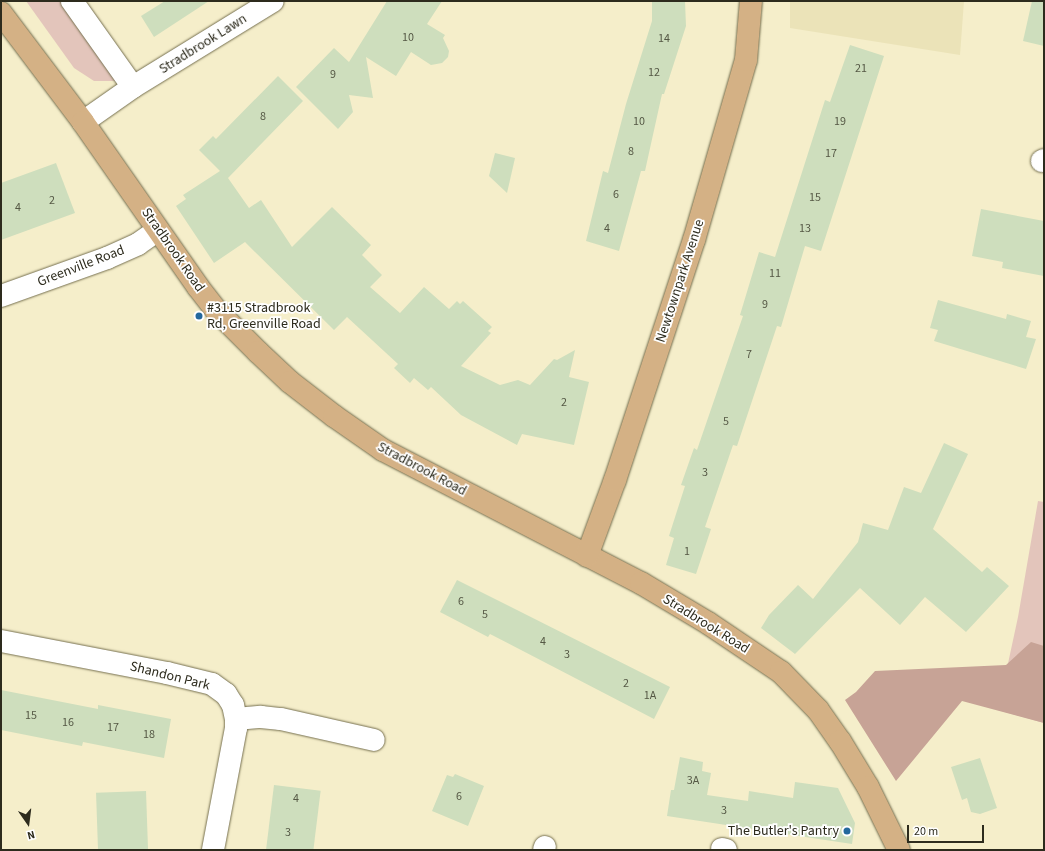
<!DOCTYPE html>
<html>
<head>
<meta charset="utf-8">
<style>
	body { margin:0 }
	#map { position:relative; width:1045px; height:851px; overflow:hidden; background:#f5eeca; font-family:"Source Sans 3",sans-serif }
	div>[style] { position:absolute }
	.built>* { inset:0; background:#ebe3b8 }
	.green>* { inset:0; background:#e3c5bb }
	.forest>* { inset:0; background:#c7a396 }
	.building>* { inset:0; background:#cedebd; transform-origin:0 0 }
	.roads { filter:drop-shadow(0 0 1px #767050) drop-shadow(0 0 1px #767050) }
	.minor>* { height:22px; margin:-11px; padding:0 11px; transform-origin:11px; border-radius:11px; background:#fff }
	.major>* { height:22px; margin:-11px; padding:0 11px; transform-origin:11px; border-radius:11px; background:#d4b185 }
	.dots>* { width:11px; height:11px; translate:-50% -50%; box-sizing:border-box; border:2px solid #fff; border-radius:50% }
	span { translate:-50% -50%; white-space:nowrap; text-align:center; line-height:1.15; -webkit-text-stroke:3.5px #fff; paint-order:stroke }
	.number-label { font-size:12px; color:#555845 }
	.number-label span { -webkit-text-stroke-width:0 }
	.street-label { font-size:14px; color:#2d2b1d }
	.poi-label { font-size:14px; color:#2d2b1d }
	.left { translate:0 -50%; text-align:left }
	.right { translate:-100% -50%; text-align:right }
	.frame { position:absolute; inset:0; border:2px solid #2d2b1d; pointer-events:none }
	.north { position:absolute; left:8px; top:803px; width:40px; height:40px; -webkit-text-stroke:3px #fff; paint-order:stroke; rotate:166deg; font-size:11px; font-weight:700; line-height:16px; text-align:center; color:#2d2b1d }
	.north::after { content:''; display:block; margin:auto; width:14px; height:18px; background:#2d2b1d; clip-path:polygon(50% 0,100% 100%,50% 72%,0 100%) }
	.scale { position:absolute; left:907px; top:825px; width:77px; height:18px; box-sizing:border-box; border:2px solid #2d2b1d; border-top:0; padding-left:5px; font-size:12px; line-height:14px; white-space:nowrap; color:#2d2b1d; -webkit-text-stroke:3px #fff; paint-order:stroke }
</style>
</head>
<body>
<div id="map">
	<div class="built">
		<i style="clip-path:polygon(790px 1px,964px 1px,960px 55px,790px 28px)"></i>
	</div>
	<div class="green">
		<i style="clip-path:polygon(26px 1px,60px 1px,116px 81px,94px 81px,74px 68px)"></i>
		<i style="clip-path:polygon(1038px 501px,1044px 502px,1044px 723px,998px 710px,1018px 617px)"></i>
	</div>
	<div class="forest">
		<i style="clip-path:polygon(1031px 642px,1044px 646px,1044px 723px,962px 701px,896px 781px,845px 700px,856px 692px,875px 671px,1006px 665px)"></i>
	</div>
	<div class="building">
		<i style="clip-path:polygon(165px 1px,209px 1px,154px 37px,141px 16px)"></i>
		<i style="clip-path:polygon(387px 1px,442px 1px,427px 24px,445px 35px,443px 38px,449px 51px,448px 57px,442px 63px,431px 65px,411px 52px,396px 76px,366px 57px,373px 98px,349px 95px,353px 112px,338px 129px,296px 87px,334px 48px,349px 62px)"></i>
		<i style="clip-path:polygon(652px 1px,685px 1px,686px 26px,664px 94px,662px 94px,645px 171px,641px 171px,619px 251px,586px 241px,603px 171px,608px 173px,626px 104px,652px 21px)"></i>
		<i style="clip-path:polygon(1032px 1px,1044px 1px,1044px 46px,1023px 41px)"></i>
		<i style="clip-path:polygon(850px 45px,884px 56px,821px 251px,805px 246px,781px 327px,777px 326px,737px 446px,733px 445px,705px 527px,711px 529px,696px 574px,666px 565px,674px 538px,669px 536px,685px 486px,681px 485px,694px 448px,697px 450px,743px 316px,740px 315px,759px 252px,775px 257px,825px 100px,830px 102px)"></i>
		<i style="clip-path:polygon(278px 76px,303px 101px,228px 178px,249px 208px,261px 200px,292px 247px,332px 207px,371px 245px,362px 255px,382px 275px,370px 287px,400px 313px,424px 287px,449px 309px,457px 301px,460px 304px,463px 301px,492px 327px,488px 331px,491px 333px,461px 366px,500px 385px,518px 380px,530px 385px,554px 359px,557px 360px,575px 350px,569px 377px,589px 382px,574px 445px,522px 434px,517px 445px,461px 415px,431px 387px,428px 390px,414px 378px,410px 383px,394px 368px,398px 364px,347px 317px,334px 330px,245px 242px,214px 263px,176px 206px,186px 199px,183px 195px,220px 171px,199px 150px,213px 136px,216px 139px)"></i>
		<i style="clip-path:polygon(495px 153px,515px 158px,507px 193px,489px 176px)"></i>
		<i style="clip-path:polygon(56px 163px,75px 213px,1px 240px,1px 183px)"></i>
		<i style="clip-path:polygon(981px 209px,1044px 221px,1044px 276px,1002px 268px,1003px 262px,972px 256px)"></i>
		<i style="clip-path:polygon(938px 300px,1006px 319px,1007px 314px,1031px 321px,1026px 337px,1036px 339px,1026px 369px,934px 341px,938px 330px,930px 328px)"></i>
		<i style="clip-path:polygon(944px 443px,968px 454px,933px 529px,982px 572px,987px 567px,1009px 586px,966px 632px,925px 597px,900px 625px,860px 588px,795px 654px,761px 628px,769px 615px,798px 585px,813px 599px,858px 542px,863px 523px,888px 530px,904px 487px,921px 493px)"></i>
		<i style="clip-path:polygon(457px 580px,670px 687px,654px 719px,490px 634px,488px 637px,440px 612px)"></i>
		<i style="clip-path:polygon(1px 690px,98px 709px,98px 705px,171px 719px,164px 758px,83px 742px,82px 746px,1px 730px)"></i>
		<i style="clip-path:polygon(680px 757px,703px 762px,702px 771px,711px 773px,707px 795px,748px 801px,749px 791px,793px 798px,795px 782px,838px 788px,855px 823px,852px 844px,667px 816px,671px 790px,674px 790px)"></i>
		<i style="clip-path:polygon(980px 758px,997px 808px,980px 814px,971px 812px,967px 798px,962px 800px,951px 767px)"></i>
		<i style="clip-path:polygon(455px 774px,484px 786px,468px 826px,432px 811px,447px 775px,453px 777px)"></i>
		<i style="left:274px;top:785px;width:47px;height:65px;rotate:7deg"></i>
		<i style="left:146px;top:791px;width:59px;height:50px;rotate:88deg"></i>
	</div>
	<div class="roads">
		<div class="minor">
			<i style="left:72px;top:1px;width:105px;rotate:54.7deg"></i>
			<i style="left:83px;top:122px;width:61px;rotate:-35deg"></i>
			<i style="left:133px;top:87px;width:164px;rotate:-31.6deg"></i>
			<i style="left:1042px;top:161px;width:2px;rotate:-27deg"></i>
			<i style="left:1px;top:296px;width:113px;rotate:-19.7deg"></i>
			<i style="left:107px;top:258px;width:34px;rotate:-24deg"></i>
			<i style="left:138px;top:244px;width:24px;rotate:-35deg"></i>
			<i style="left:1px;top:641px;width:169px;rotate:10.9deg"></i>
			<i style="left:167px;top:673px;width:46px;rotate:13.7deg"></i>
			<i style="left:212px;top:684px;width:17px;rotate:36deg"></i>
			<i style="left:226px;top:694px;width:13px;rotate:58deg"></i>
			<i style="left:233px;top:705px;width:14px;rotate:78deg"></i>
			<i style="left:236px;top:719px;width:9px;rotate:90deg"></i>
			<i style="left:236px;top:728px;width:124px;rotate:100.7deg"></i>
			<i style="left:236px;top:719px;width:25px;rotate:-5deg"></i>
			<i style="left:261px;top:717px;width:20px;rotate:6deg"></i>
			<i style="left:281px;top:719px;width:95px;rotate:12.7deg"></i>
			<i style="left:722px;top:849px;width:4px;rotate:14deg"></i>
			<i style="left:544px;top:850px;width:3px;rotate:-72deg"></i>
		</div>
		<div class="major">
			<i style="left:1px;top:13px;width:136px;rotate:53deg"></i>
			<i style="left:83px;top:122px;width:201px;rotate:55.1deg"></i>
			<i style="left:198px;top:287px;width:31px;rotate:52deg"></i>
			<i style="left:217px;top:311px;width:58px;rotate:45deg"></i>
			<i style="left:258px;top:352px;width:44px;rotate:43.2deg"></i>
			<i style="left:290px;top:382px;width:56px;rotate:37.7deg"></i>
			<i style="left:334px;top:416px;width:60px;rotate:34.8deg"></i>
			<i style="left:383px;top:450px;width:290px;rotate:27.3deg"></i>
			<i style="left:641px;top:583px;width:78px;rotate:30.8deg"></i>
			<i style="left:708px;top:623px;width:88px;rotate:33.9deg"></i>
			<i style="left:781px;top:672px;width:53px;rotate:45.8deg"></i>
			<i style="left:818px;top:710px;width:38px;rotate:55deg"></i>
			<i style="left:840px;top:741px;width:54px;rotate:58.7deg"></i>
			<i style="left:868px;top:787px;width:70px;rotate:63.8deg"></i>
			<i style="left:587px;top:556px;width:81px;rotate:-69.8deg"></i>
			<i style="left:615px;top:480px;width:253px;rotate:-71.8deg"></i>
			<i style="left:694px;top:240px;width:187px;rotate:-73.9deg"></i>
			<i style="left:746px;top:60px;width:59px;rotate:-85.2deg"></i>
		</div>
	</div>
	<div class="dots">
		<i style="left:199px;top:316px;background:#23689d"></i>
		<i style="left:847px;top:831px;background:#23689d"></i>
	</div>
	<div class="number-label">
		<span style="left:408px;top:38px">10</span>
		<span style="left:664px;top:39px">14</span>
		<span style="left:861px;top:69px">21</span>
		<span style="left:654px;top:73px">12</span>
		<span style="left:333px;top:75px">9</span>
		<span style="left:263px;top:117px">8</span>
		<span style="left:639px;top:122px">10</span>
		<span style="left:840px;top:122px">19</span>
		<span style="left:631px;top:152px">8</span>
		<span style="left:831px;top:154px">17</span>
		<span style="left:616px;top:195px">6</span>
		<span style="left:815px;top:198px">15</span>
		<span style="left:52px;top:201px">2</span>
		<span style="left:18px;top:208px">4</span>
		<span style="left:607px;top:229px">4</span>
		<span style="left:805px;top:229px">13</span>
		<span style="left:775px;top:274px">11</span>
		<span style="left:765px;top:305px">9</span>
		<span style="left:749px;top:355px">7</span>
		<span style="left:564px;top:403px">2</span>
		<span style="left:726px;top:422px">5</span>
		<span style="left:705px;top:473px">3</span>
		<span style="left:687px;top:552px">1</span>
		<span style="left:461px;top:602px">6</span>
		<span style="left:485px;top:615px">5</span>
		<span style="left:543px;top:642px">4</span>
		<span style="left:567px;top:655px">3</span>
		<span style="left:626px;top:684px">2</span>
		<span style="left:650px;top:696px">1A</span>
		<span style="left:31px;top:716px">15</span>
		<span style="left:68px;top:723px">16</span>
		<span style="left:113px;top:728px">17</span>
		<span style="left:149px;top:735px">18</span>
		<span style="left:693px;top:781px">3A</span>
		<span style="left:459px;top:797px">6</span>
		<span style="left:296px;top:799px">4</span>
		<span style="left:724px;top:811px">3</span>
		<span style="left:288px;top:833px">3</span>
	</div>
	<div class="street-label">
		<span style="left:203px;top:44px;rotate:-32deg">Stradbrook Lawn</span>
		<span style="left:173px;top:250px;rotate:55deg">Stradbrook Road</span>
		<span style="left:81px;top:266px;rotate:-21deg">Greenville Road</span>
		<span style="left:680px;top:281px;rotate:-72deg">Newtownpark Avenue</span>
		<span style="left:422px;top:469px;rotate:28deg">Stradbrook Road</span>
		<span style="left:706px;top:624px;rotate:32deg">Stradbrook Road</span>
		<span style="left:170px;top:676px;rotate:14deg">Shandon Park</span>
	</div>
	<div class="poi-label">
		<span class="left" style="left:207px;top:316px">#3115 Stradbrook<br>Rd, Greenville Road</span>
		<span class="right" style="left:839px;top:831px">The Butler's Pantry</span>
	</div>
	<div class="frame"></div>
	<div class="north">N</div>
	<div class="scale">20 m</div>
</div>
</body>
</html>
